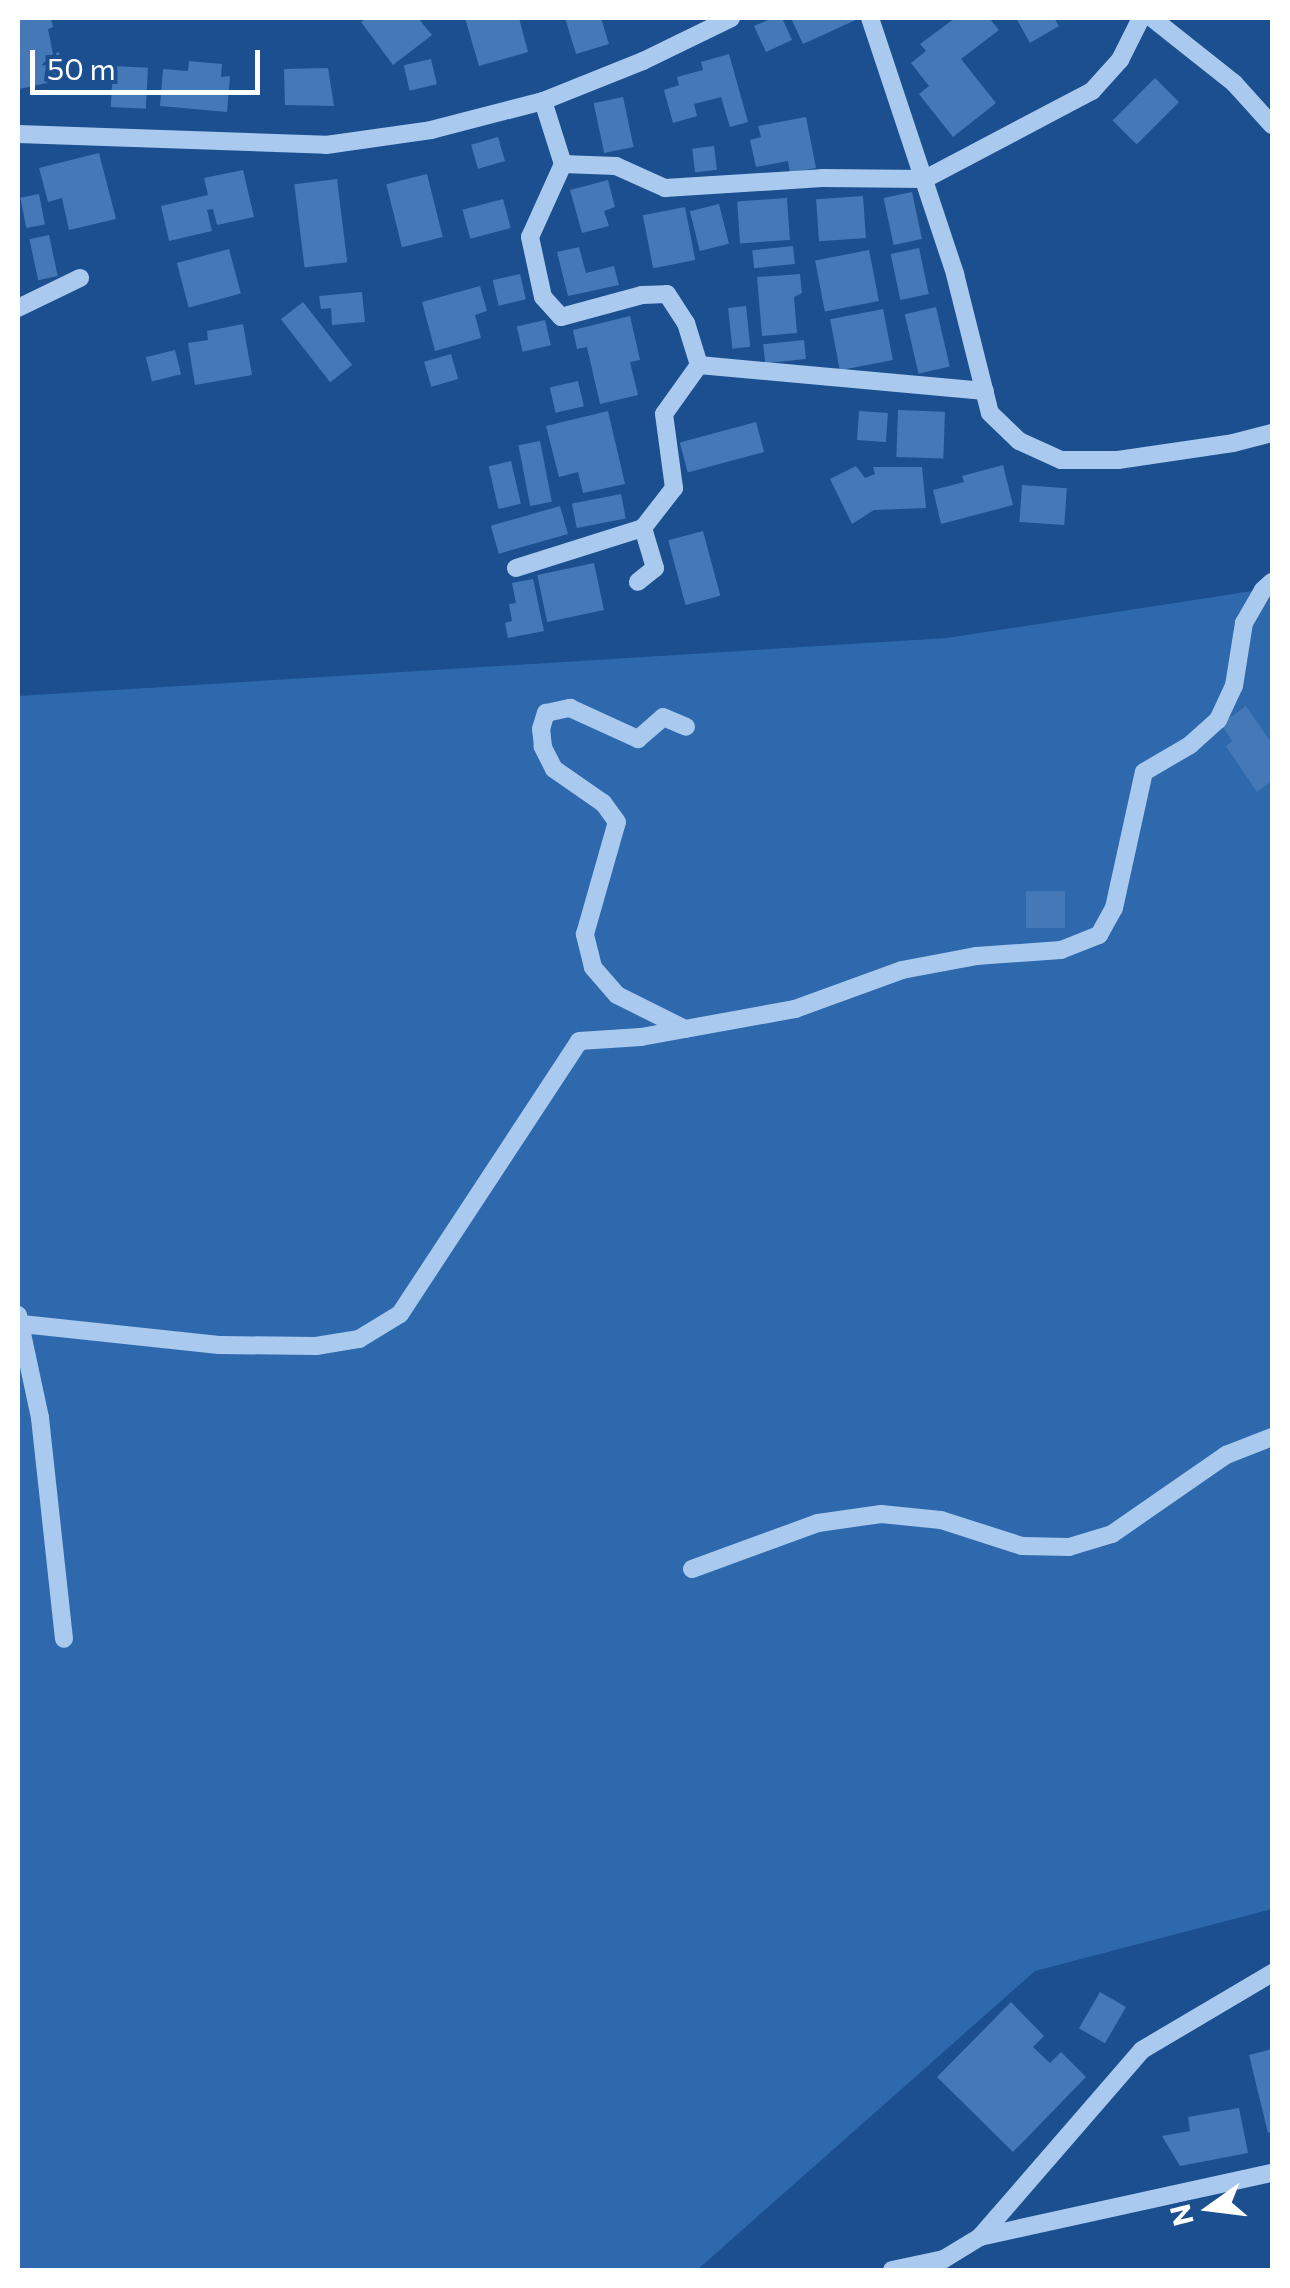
<!DOCTYPE html>
<html>
<head>
<meta charset="utf-8">
<style>
	body { margin:0 }
	#map { position:relative; width:1290px; height:2288px; overflow:hidden; background:#1b4f8f; font-family:Commissioner,sans-serif }
	div>[style] { position:absolute }
	.green>* { inset:0; background:#2e69ad }
	.building>* { inset:0; background:#4478b7; transform-origin:0 0 }
	.minor>* { height:18px; margin:-9px; padding:0 9px; transform-origin:9px; border-radius:9px; background:#a9c9ee }
	span { translate:-50% -50%; white-space:nowrap; text-align:center; line-height:1.15; -webkit-text-stroke:9px #1b4f8f; paint-order:stroke }
	.frame { position:absolute; inset:0; border:20px solid #fff; pointer-events:none }
	.north { position:absolute; left:1160px; top:2158px; width:100px; height:100px; -webkit-text-stroke:8px #1b4f8f; paint-order:stroke; rotate:256deg; font-size:28px; font-weight:700; line-height:40px; text-align:center; color:#fff }
	.north::after { content:''; display:block; margin:auto; width:35px; height:45px; background:#fff; clip-path:polygon(50% 0,100% 100%,50% 72%,0 100%) }
	.scale { position:absolute; left:30px; top:50px; width:230px; height:45px; box-sizing:border-box; border:5px solid #fff; border-top:0; padding-left:12px; font-size:30px; line-height:35px; white-space:nowrap; color:#fff; -webkit-text-stroke:8px #1b4f8f; paint-order:stroke }
</style>
</head>
<body>
<div id="map">
	<div class="green">
		<i style="clip-path:polygon(1272px 588px,1272px 1909px,1035px 1971px,697px 2270px,18px 2270px,18px 696px,947px 638px)"></i>
	</div>
	<div class="building">
		<i style="clip-path:polygon(18px 18px,51px 18px,53px 27px,48px 29px,53px 54px,59px 52px,65px 79px,19px 89px)"></i>
		<i style="clip-path:polygon(367px 18px,418px 18px,432px 35px,393px 65px,361px 22px)"></i>
		<i style="clip-path:polygon(465px 18px,519px 18px,528px 52px,479px 66px)"></i>
		<i style="clip-path:polygon(565px 18px,601px 18px,609px 44px,576px 54px)"></i>
		<i style="clip-path:polygon(773px 18px,782px 18px,792px 40px,766px 52px,754px 26px)"></i>
		<i style="clip-path:polygon(791px 18px,860px 18px,803px 44px)"></i>
		<i style="clip-path:polygon(955px 18px,989px 18px,999px 30px,961px 59px,996px 103px,953px 137px,919px 94px,929px 86px,911px 63px,926px 51px,920px 44px)"></i>
		<i style="clip-path:polygon(1016px 18px,1054px 18px,1059px 26px,1030px 43px)"></i>
		<i style="clip-path:polygon(729px 54px,748px 122px,730px 127px,721px 97px,694px 104px,697px 116px,673px 123px,664px 90px,679px 85px,677px 77px,703px 70px,701px 62px)"></i>
		<i style="left:431px;top:59px;width:26px;height:28px;rotate:77deg"></i>
		<i style="clip-path:polygon(189px 61px,222px 64px,221px 77px,230px 76px,227px 112px,160px 106px,163px 69px,188px 71px)"></i>
		<i style="left:113px;top:66px;width:35px;height:41px;rotate:3deg"></i>
		<i style="clip-path:polygon(328px 68px,334px 106px,285px 105px,284px 69px)"></i>
		<i style="left:1155px;top:78px;width:34px;height:60px;rotate:45deg"></i>
		<i style="left:623px;top:97px;width:51px;height:30px;rotate:78deg"></i>
		<i style="clip-path:polygon(806px 117px,816px 168px,790px 173px,788px 161px,756px 167px,750px 140px,761px 137px,758px 126px)"></i>
		<i style="left:498px;top:137px;width:25px;height:28px;rotate:74deg"></i>
		<i style="left:714px;top:146px;width:24px;height:22px;rotate:83deg"></i>
		<i style="clip-path:polygon(99px 153px,116px 219px,69px 230px,62px 198px,48px 202px,39px 168px)"></i>
		<i style="clip-path:polygon(243px 170px,254px 217px,217px 225px,213px 209px,207px 210px,212px 231px,169px 241px,161px 206px,208px 195px,204px 178px)"></i>
		<i style="left:427px;top:174px;width:65px;height:42px;rotate:76deg"></i>
		<i style="left:337px;top:179px;width:84px;height:43px;rotate:83deg"></i>
		<i style="clip-path:polygon(608px 180px,615px 207px,604px 211px,609px 226px,582px 233px,570px 190px)"></i>
		<i style="left:912px;top:192px;width:48px;height:29px;rotate:78deg"></i>
		<i style="left:39px;top:194px;width:31px;height:19px;rotate:79deg"></i>
		<i style="left:863px;top:196px;width:42px;height:47px;rotate:86deg"></i>
		<i style="left:787px;top:198px;width:42px;height:50px;rotate:86deg"></i>
		<i style="left:503px;top:199px;width:30px;height:42px;rotate:75deg"></i>
		<i style="left:719px;top:204px;width:41px;height:30px;rotate:76deg"></i>
		<i style="left:685px;top:207px;width:54px;height:43px;rotate:79deg"></i>
		<i style="left:49px;top:235px;width:42px;height:20px;rotate:78deg"></i>
		<i style="left:793px;top:246px;width:18px;height:41px;rotate:84deg"></i>
		<i style="clip-path:polygon(579px 247px,586px 273px,614px 266px,619px 285px,568px 296px,557px 252px)"></i>
		<i style="left:919px;top:248px;width:47px;height:29px;rotate:78deg"></i>
		<i style="left:229px;top:249px;width:46px;height:54px;rotate:75deg"></i>
		<i style="left:869px;top:250px;width:52px;height:55px;rotate:79deg"></i>
		<i style="left:520px;top:274px;width:26px;height:28px;rotate:77deg"></i>
		<i style="clip-path:polygon(800px 274px,802px 293px,794px 297px,797px 333px,762px 336px,757px 277px)"></i>
		<i style="clip-path:polygon(480px 286px,487px 311px,475px 315px,481px 338px,435px 351px,422px 302px)"></i>
		<i style="clip-path:polygon(362px 292px,365px 322px,332px 325px,331px 308px,321px 309px,319px 296px)"></i>
		<i style="left:303px;top:302px;width:80px;height:28px;rotate:52deg"></i>
		<i style="left:746px;top:306px;width:41px;height:18px;rotate:84deg"></i>
		<i style="left:936px;top:307px;width:61px;height:32px;rotate:77deg"></i>
		<i style="left:883px;top:309px;width:52px;height:54px;rotate:79deg"></i>
		<i style="clip-path:polygon(630px 316px,640px 360px,630px 362px,638px 395px,600px 404px,587px 347px,577px 349px,573px 330px)"></i>
		<i style="left:545px;top:320px;width:26px;height:29px;rotate:77deg"></i>
		<i style="clip-path:polygon(243px 324px,252px 375px,195px 385px,188px 343px,208px 340px,207px 331px)"></i>
		<i style="left:804px;top:340px;width:19px;height:41px;rotate:84deg"></i>
		<i style="left:175px;top:350px;width:25px;height:30px;rotate:76deg"></i>
		<i style="left:451px;top:354px;width:26px;height:28px;rotate:74deg"></i>
		<i style="left:578px;top:381px;width:26px;height:29px;rotate:77deg"></i>
		<i style="left:898px;top:410px;width:47px;height:47px;rotate:2deg"></i>
		<i style="clip-path:polygon(608px 411px,625px 484px,583px 493px,578px 472px,559px 477px,546px 426px)"></i>
		<i style="left:859px;top:411px;width:29px;height:29px;rotate:4deg"></i>
		<i style="left:756px;top:422px;width:31px;height:79px;rotate:75deg"></i>
		<i style="left:540px;top:441px;width:62px;height:22px;rotate:79deg"></i>
		<i style="left:511px;top:461px;width:44px;height:23px;rotate:77deg"></i>
		<i style="clip-path:polygon(1003px 465px,1013px 505px,941px 524px,933px 490px,964px 482px,962px 476px)"></i>
		<i style="clip-path:polygon(856px 466px,865px 478px,875px 474px,873px 467px,922px 467px,926px 508px,874px 510px,852px 524px,830px 479px)"></i>
		<i style="left:1022px;top:485px;width:45px;height:37px;rotate:4deg"></i>
		<i style="left:621px;top:494px;width:25px;height:50px;rotate:79deg"></i>
		<i style="left:560px;top:506px;width:29px;height:72px;rotate:74deg"></i>
		<i style="left:703px;top:531px;width:67px;height:36px;rotate:75deg"></i>
		<i style="left:594px;top:563px;width:48px;height:58px;rotate:78deg"></i>
		<i style="clip-path:polygon(533px 579px,544px 631px,508px 638px,505px 623px,512px 621px,509px 604px,516px 603px,512px 583px)"></i>
		<i style="clip-path:polygon(1246px 706px,1272px 744px,1272px 781px,1257px 792px,1226px 746px,1232px 741px,1221px 724px)"></i>
		<i style="left:1026px;top:891px;width:39px;height:37px"></i>
		<i style="left:1100px;top:1992px;width:30px;height:42px;rotate:30deg"></i>
		<i style="clip-path:polygon(1011px 2002px,1044px 2036px,1033px 2047px,1050px 2063px,1061px 2052px,1086px 2077px,1013px 2152px,937px 2077px)"></i>
		<i style="clip-path:polygon(1272px 2049px,1272px 2132px,1268px 2133px,1249px 2055px)"></i>
		<i style="clip-path:polygon(1239px 2108px,1248px 2153px,1180px 2166px,1162px 2136px,1190px 2131px,1188px 2117px)"></i>
	</div>
	<div class="minor">
		<i style="left:870px;top:18px;width:270px;rotate:71.6deg"></i>
		<i style="left:955px;top:274px;width:143px;rotate:75.9deg"></i>
		<i style="left:990px;top:413px;width:40px;rotate:44deg"></i>
		<i style="left:1019px;top:441px;width:46px;rotate:24.3deg"></i>
		<i style="left:1061px;top:460px;width:57px"></i>
		<i style="left:1118px;top:460px;width:116px;rotate:-8.4deg"></i>
		<i style="left:1233px;top:443px;width:40px;rotate:-14.4deg"></i>
		<i style="left:1152px;top:18px;width:105px;rotate:38.4deg"></i>
		<i style="left:1234px;top:83px;width:57px;rotate:47.9deg"></i>
		<i style="left:543px;top:101px;width:66px;rotate:72.4deg"></i>
		<i style="left:563px;top:164px;width:80px;rotate:114.3deg"></i>
		<i style="left:530px;top:237px;width:61px;rotate:77.8deg"></i>
		<i style="left:543px;top:297px;width:27px;rotate:48deg"></i>
		<i style="left:561px;top:317px;width:84px;rotate:-15.2deg"></i>
		<i style="left:642px;top:295px;width:25px;rotate:-2deg"></i>
		<i style="left:667px;top:294px;width:35px;rotate:57deg"></i>
		<i style="left:686px;top:323px;width:44px;rotate:72.8deg"></i>
		<i style="left:699px;top:365px;width:60px;rotate:125.5deg"></i>
		<i style="left:664px;top:414px;width:75px;rotate:82.3deg"></i>
		<i style="left:674px;top:488px;width:51px;rotate:127.8deg"></i>
		<i style="left:643px;top:528px;width:42px;rotate:73.3deg"></i>
		<i style="left:655px;top:568px;width:22px;rotate:141deg"></i>
		<i style="left:18px;top:134px;width:308px;rotate:2deg"></i>
		<i style="left:326px;top:145px;width:106px;rotate:-8.1deg"></i>
		<i style="left:431px;top:130px;width:116px;rotate:-14.5deg"></i>
		<i style="left:543px;top:101px;width:108px;rotate:-21.8deg"></i>
		<i style="left:643px;top:61px;width:98px;rotate:-26deg"></i>
		<i style="left:563px;top:164px;width:53px;rotate:2.2deg"></i>
		<i style="left:616px;top:166px;width:54px;rotate:24.2deg"></i>
		<i style="left:665px;top:188px;width:157px;rotate:-3.6deg"></i>
		<i style="left:822px;top:178px;width:103px;rotate:0.6deg"></i>
		<i style="left:925px;top:179px;width:189px;rotate:-27.8deg"></i>
		<i style="left:1092px;top:91px;width:42px;rotate:-47.9deg"></i>
		<i style="left:1120px;top:60px;width:47px;rotate:-63.4deg"></i>
		<i style="left:18px;top:308px;width:69px;rotate:-25.8deg"></i>
		<i style="left:699px;top:365px;width:287px;rotate:5.2deg"></i>
		<i style="left:516px;top:568px;width:133px;rotate:-17.5deg"></i>
		<i style="left:685px;top:1029px;width:76px;rotate:-153.4deg"></i>
		<i style="left:617px;top:995px;width:37px;rotate:-131deg"></i>
		<i style="left:593px;top:967px;width:34px;rotate:-104deg"></i>
		<i style="left:585px;top:934px;width:116px;rotate:-74.1deg"></i>
		<i style="left:617px;top:822px;width:24px;rotate:-126deg"></i>
		<i style="left:603px;top:803px;width:60px;rotate:-145.2deg"></i>
		<i style="left:554px;top:769px;width:25px;rotate:-117deg"></i>
		<i style="left:543px;top:747px;width:18px;rotate:-96deg"></i>
		<i style="left:541px;top:729px;width:17px;rotate:-73deg"></i>
		<i style="left:546px;top:713px;width:25px;rotate:-12deg"></i>
		<i style="left:570px;top:708px;width:75px;rotate:24.5deg"></i>
		<i style="left:638px;top:739px;width:33px;rotate:-41deg"></i>
		<i style="left:663px;top:717px;width:25px;rotate:23deg"></i>
		<i style="left:18px;top:1315px;width:105px;rotate:77.9deg"></i>
		<i style="left:40px;top:1418px;width:222px;rotate:83.8deg"></i>
		<i style="left:22px;top:1324px;width:198px;rotate:6.1deg"></i>
		<i style="left:219px;top:1345px;width:97px;rotate:0.6deg"></i>
		<i style="left:316px;top:1346px;width:44px;rotate:-9.2deg"></i>
		<i style="left:359px;top:1339px;width:48px;rotate:-31.4deg"></i>
		<i style="left:400px;top:1314px;width:326px;rotate:-56.7deg"></i>
		<i style="left:579px;top:1041px;width:62px;rotate:-3.7deg"></i>
		<i style="left:641px;top:1037px;width:157px;rotate:-10.3deg"></i>
		<i style="left:795px;top:1009px;width:114px;rotate:-20deg"></i>
		<i style="left:902px;top:970px;width:75px;rotate:-10.7deg"></i>
		<i style="left:976px;top:956px;width:85px;rotate:-4deg"></i>
		<i style="left:1061px;top:950px;width:41px;rotate:-21.5deg"></i>
		<i style="left:1099px;top:935px;width:31px;rotate:-61deg"></i>
		<i style="left:1114px;top:908px;width:139px;rotate:-77.6deg"></i>
		<i style="left:1144px;top:772px;width:53px;rotate:-30.4deg"></i>
		<i style="left:1190px;top:745px;width:38px;rotate:-42deg"></i>
		<i style="left:1218px;top:720px;width:38px;rotate:-65deg"></i>
		<i style="left:1234px;top:686px;width:64px;rotate:-81deg"></i>
		<i style="left:1244px;top:623px;width:38px;rotate:-60deg"></i>
		<i style="left:1263px;top:590px;width:12px;rotate:-42deg"></i>
		<i style="left:692px;top:1569px;width:134px;rotate:-20.1deg"></i>
		<i style="left:818px;top:1523px;width:64px;rotate:-8.1deg"></i>
		<i style="left:881px;top:1514px;width:60px;rotate:5.7deg"></i>
		<i style="left:941px;top:1520px;width:85px;rotate:17.8deg"></i>
		<i style="left:1022px;top:1546px;width:47px;rotate:1.2deg"></i>
		<i style="left:1069px;top:1547px;width:45px;rotate:-16.8deg"></i>
		<i style="left:1112px;top:1534px;width:139px;rotate:-34.7deg"></i>
		<i style="left:1226px;top:1455px;width:49px;rotate:-21.4deg"></i>
		<i style="left:980px;top:2237px;width:299px;rotate:-12.4deg"></i>
		<i style="left:892px;top:2270px;width:53px;rotate:-11.9deg"></i>
		<i style="left:944px;top:2259px;width:42px;rotate:-31.4deg"></i>
		<i style="left:980px;top:2237px;width:247px;rotate:-49.1deg"></i>
		<i style="left:1142px;top:2050px;width:151px;rotate:-30.6deg"></i>
	</div>
	<div class="frame"></div>
	<div class="north">N</div>
	<div class="scale">50 m</div>
</div>
</body>
</html>
